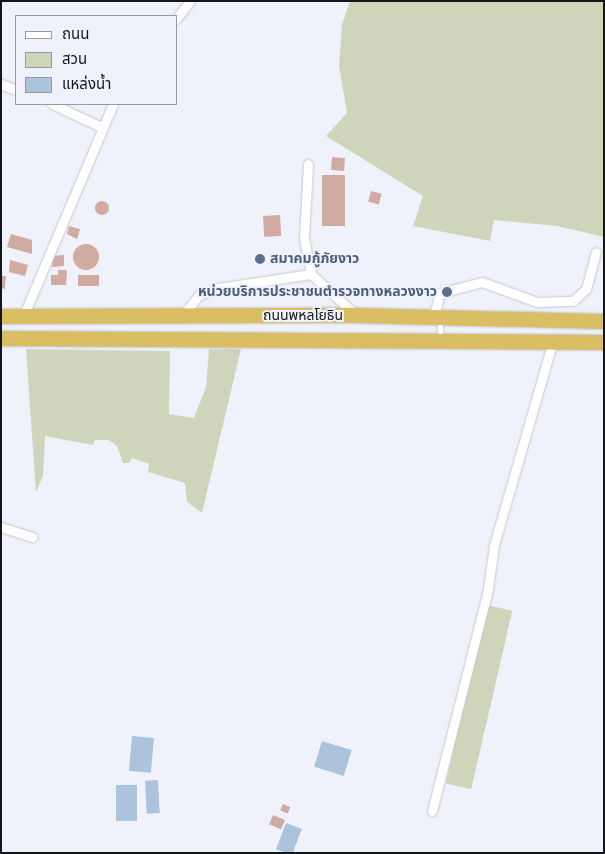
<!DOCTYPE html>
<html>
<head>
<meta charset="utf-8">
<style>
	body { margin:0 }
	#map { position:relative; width:605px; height:854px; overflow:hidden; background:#f0f2fb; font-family:"Fira Sans","Noto Sans Thai",sans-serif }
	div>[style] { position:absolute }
	.green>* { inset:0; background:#cfd5ba; transform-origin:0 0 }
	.water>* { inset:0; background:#abc4dc; transform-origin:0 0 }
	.building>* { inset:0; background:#cfaba2; transform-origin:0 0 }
	.round { border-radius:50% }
	.roads { filter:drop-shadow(0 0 1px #c6c7d0) drop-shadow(0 0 1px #c6c7d0) }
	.service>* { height:4.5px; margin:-2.25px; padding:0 2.25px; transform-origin:2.25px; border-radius:2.25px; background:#fff }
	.minor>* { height:9px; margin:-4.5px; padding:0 4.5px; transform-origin:4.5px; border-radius:4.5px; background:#fff }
	.trunk>* { height:15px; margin:-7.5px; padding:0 7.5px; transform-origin:7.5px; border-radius:7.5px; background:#dabe63 }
	.dots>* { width:14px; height:14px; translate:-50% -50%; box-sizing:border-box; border:2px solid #f0f2fb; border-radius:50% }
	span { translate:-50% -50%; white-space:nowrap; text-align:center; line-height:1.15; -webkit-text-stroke:4px #f0f2fb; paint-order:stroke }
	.service-label { font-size:14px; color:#4e5e75; font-weight:700 }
	.left { translate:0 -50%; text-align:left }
	.right { translate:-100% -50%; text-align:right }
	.street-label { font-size:14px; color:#141518 }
	.frame { position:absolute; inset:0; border:2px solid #141518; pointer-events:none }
	.legend { position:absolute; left:15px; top:15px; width:162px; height:90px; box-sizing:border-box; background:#f0f2fb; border:1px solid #989aa0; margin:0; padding:6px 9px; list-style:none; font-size:15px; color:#141518 }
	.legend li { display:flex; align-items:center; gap:10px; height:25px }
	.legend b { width:25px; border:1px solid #989aa0 }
</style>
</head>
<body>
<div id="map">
	<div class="green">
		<i style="clip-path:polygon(350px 1px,604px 1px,604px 237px,557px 226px,494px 220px,490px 241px,413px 226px,423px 196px,326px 136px,347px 113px,339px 66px,342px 25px)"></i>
		<i style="clip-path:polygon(26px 349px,170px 351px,169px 414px,194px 418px,206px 387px,209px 349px,241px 349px,202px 513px,187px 502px,185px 483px,148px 472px,149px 464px,132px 458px,129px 463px,123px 463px,117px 446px,109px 440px,95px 440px,93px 445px,45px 436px,43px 476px,36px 492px)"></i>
		<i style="left:487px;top:605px;width:26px;height:183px;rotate:13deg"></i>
	</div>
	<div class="water">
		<i style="left:132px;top:736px;width:22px;height:35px;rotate:5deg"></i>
		<i style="left:322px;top:741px;width:31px;height:27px;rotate:17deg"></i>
		<i style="left:158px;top:780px;width:33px;height:13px;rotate:87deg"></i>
		<i style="left:116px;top:785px;width:21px;height:36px"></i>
		<i style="left:286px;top:823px;width:17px;height:28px;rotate:21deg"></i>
	</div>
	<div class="building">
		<i style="left:332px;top:157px;width:13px;height:13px;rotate:4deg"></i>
		<i style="left:322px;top:175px;width:23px;height:51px"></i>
		<i style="left:371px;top:191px;width:11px;height:11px;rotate:15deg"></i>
		<i class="round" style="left:95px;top:201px;width:14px;height:14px"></i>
		<i style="left:280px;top:215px;width:21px;height:17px;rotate:87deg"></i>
		<i style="clip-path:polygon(69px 226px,80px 229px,77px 239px,67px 234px)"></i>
		<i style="clip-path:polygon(11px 234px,32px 240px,32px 254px,7px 247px)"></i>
		<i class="round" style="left:73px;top:244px;width:26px;height:26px"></i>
		<i style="clip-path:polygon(64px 255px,64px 266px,52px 267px,52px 256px)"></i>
		<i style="clip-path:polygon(10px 260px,28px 265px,25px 276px,9px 272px)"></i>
		<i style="clip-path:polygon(58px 270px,67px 270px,66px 285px,51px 285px,51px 275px,58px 275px)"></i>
		<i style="left:78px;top:275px;width:21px;height:11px"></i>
		<i style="clip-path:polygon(1px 276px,6px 276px,5px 289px,1px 288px)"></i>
		<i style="left:283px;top:804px;width:8px;height:7px;rotate:23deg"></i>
		<i style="left:273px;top:815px;width:13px;height:10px;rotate:23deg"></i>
	</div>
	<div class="roads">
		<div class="service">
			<i style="left:440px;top:320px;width:19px;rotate:87deg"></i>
		</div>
		<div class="minor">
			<i style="left:176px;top:19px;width:23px;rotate:-52deg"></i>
			<i style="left:1px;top:84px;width:16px;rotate:22deg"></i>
			<i style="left:52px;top:104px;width:54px;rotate:25.1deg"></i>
			<i style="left:308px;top:164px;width:74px;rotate:93.1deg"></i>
			<i style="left:304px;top:238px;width:37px;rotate:79deg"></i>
			<i style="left:182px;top:316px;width:27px;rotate:-51deg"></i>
			<i style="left:199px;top:295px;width:20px;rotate:-20deg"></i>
			<i style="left:218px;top:288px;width:94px;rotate:-8.6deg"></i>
			<i style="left:311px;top:274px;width:61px;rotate:42.3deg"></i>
			<i style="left:23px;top:317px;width:231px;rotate:-67.1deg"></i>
			<i style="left:433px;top:319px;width:27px;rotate:-75deg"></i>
			<i style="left:440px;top:293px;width:43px;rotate:-14.7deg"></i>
			<i style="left:482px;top:282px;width:59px;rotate:20deg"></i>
			<i style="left:537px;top:302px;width:36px;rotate:-2deg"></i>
			<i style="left:573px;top:301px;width:18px;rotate:-43deg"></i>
			<i style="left:586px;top:289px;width:38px;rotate:-75deg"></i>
			<i style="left:1px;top:527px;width:33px;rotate:18deg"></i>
			<i style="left:432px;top:811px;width:229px;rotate:-75.8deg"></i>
			<i style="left:488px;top:589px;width:44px;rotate:-82.2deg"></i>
			<i style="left:494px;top:545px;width:212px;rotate:-73.9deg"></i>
		</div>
		<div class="trunk">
			<i style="left:1px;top:316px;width:355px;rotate:-0.2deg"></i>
			<i style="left:356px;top:315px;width:248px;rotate:1.4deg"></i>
			<i style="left:1px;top:338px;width:603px;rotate:0.38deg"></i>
		</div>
	</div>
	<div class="dots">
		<i style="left:260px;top:259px;background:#5c6f8a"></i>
		<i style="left:447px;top:292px;background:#5c6f8a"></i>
	</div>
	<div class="service-label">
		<span class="left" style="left:270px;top:259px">สมาคมกู้ภัยงาว</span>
		<span class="right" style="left:437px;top:292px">หน่วยบริการประชาชนตำรวจทางหลวงงาว</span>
	</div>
	<div class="street-label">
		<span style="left:303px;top:316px">ถนนพหลโยธิน</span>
	</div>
	<div class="frame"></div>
	<ul class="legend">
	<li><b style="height:6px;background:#fff"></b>ถนน</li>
	<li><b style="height:14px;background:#cfd5ba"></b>สวน</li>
	<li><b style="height:14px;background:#abc4dc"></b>แหล่งน้ำ</li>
	</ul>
</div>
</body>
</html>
